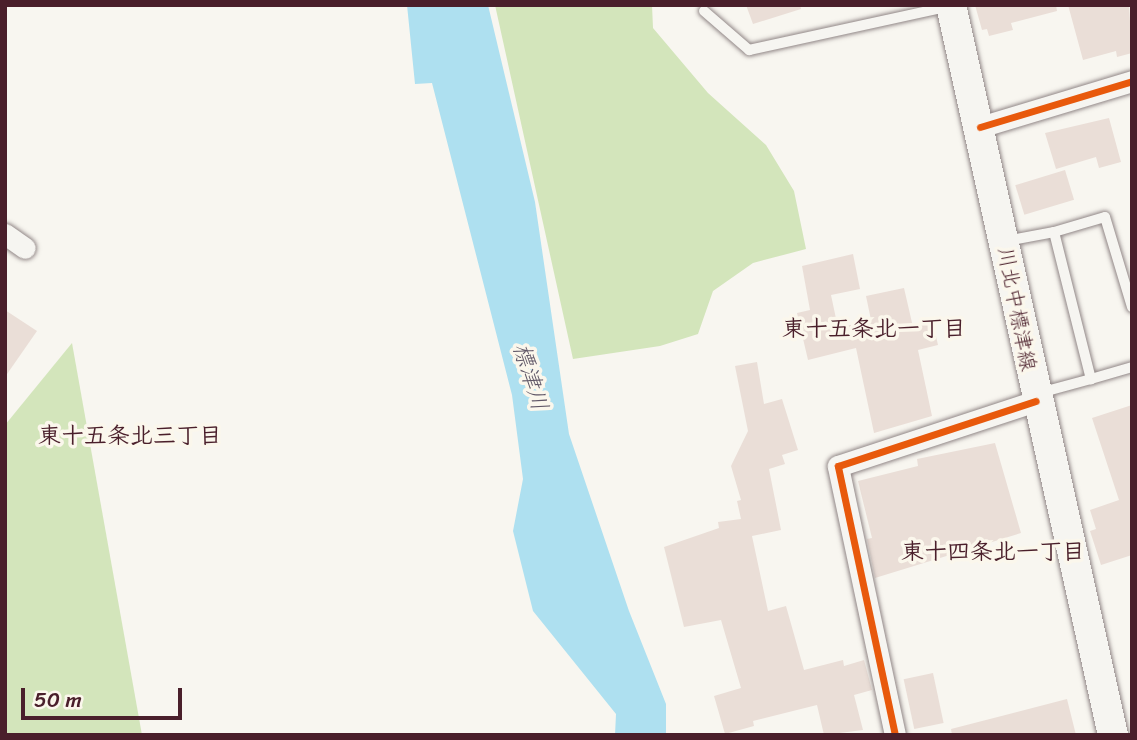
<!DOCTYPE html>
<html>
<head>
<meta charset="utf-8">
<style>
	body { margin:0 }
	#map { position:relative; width:1137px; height:740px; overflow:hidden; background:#f8f6f0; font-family:Sriracha,"Klee One",sans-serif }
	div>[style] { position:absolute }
	.green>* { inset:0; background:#d3e5bb }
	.water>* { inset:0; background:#aee0f0 }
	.building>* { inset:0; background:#eaded7; transform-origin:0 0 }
	.roads { filter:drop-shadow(0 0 2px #918787) drop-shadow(0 0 2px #918787) }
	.service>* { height:10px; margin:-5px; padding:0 5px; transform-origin:5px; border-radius:5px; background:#f6f5f1 }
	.minor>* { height:21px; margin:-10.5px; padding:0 10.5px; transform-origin:10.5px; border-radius:10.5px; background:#f6f5f1 }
	.secondary>* { height:30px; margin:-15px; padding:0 15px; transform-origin:15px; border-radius:15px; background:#f6f5f1 }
	.cycleway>* { height:7px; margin:-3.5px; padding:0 3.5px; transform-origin:3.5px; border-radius:3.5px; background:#e8590c }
	span { translate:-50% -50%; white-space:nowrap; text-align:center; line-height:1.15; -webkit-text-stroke:7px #fbf7ec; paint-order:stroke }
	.street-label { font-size:21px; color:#4a1f2b }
	.neighbourhood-label { font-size:23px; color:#4a1f2b; font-weight:700 }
	.water-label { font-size:23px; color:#5f5666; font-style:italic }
	.frame { position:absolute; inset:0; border:7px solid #4a1f2b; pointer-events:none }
	.scale { position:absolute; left:21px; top:688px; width:161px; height:32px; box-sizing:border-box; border:4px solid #4a1f2b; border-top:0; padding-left:9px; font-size:21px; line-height:24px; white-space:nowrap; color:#4a1f2b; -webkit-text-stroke:5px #fbf7ec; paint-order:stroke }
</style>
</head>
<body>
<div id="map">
	<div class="green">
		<i style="clip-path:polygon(495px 5px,652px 5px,653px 28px,708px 93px,766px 145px,794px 191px,806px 249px,753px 263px,713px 291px,698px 334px,660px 346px,573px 359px)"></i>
		<i style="clip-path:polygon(72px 343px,142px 735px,5px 735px,5px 425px)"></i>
	</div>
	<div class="water">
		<i style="clip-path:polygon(407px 5px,488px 5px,535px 202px,569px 434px,629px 611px,666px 704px,666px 735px,615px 735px,616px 714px,533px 611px,513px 531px,523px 479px,512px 395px,432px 83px,415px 84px)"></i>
	</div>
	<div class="building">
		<i style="clip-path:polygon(746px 5px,800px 5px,801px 9px,753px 24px)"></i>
		<i style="clip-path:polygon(975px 5px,1056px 5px,1057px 11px,1011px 23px,1013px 30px,989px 36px,987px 29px,982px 30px)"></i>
		<i style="clip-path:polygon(1068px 5px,1129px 5px,1132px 53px,1117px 57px,1116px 51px,1083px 60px)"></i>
		<i style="clip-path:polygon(1109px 118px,1121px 162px,1099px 168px,1096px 157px,1056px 169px,1045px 133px)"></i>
		<i style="left:1065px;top:170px;width:31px;height:52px;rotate:73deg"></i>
		<i style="clip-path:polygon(853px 254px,860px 289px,831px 295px,838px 328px,871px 320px,866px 296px,904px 288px,913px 327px,933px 323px,938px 345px,918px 350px,932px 416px,874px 433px,856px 348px,808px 360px,797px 313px,810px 310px,802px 266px)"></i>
		<i style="clip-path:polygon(5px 310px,37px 331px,5px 377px)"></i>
		<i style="clip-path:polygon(757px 362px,764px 404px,782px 399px,798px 450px,782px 455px,785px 464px,769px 469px,781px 530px,752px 536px,768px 611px,786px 606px,804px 670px,843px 660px,844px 666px,864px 660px,872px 690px,854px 695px,863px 730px,824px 735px,817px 705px,753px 721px,754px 726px,725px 734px,714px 696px,741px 688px,721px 620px,684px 627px,664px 547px,719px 528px,718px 522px,741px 519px,737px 501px,741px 500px,731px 466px,748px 431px,735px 366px)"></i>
		<i style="clip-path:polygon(1132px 405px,1132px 555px,1101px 565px,1090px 531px,1096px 529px,1090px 510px,1119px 500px,1092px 418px)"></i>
		<i style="clip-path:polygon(995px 443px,1021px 533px,875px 578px,867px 539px,872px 538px,858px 481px,918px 466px,917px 459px)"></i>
		<i style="left:933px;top:673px;width:51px;height:30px;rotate:78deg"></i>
		<i style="clip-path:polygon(1067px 699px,1076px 735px,952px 735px,951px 729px)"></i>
	</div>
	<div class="roads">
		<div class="service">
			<i style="left:704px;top:11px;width:60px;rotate:40.9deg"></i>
			<i style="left:749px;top:50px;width:207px;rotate:-12.3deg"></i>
			<i style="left:1054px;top:232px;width:53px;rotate:-16.4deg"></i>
			<i style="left:1105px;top:217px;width:94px;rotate:73.3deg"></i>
			<i style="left:1006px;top:241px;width:49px;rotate:-10.6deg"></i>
			<i style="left:1054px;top:232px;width:152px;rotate:75.9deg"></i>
			<i style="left:1091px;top:379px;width:54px;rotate:164.9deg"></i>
			<i style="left:1091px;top:379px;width:43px;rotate:-16.3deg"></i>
		</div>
		<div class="minor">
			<i style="left:980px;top:127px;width:159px;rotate:-16.8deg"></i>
			<i style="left:5px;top:234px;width:24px;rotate:35deg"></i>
			<i style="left:895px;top:735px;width:275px;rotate:-102deg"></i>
			<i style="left:838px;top:466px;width:208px;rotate:-18.2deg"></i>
		</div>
		<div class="secondary">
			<i style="left:951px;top:5px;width:748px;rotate:77.49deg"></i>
		</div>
	</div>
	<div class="cycleway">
		<i style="left:980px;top:127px;width:159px;rotate:-16.8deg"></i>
		<i style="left:895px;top:735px;width:275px;rotate:-102deg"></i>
		<i style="left:838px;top:466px;width:208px;rotate:-18.2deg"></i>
	</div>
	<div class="street-label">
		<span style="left:1017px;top:309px;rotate:79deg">川北中標津線</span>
	</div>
	<div class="neighbourhood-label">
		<span style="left:874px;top:329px">東十五条北一丁目</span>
		<span style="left:130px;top:436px">東十五条北三丁目</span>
		<span style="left:993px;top:552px">東十四条北一丁目</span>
	</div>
	<div class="water-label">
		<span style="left:530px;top:377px;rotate:73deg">標津川</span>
	</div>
	<div class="frame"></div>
	<div class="scale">50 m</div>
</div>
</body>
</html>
